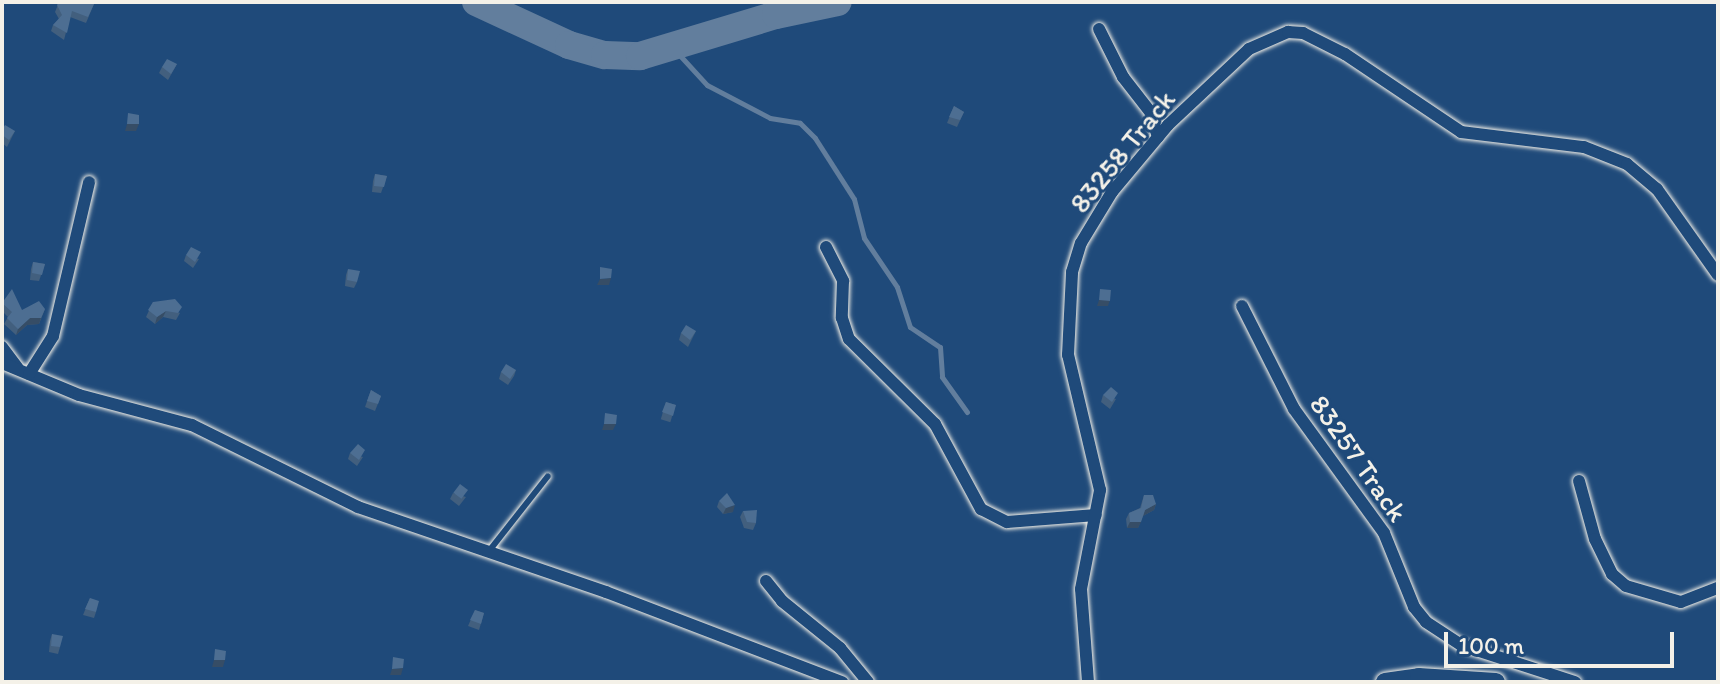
<!DOCTYPE html>
<html>
<head>
<meta charset="utf-8">
<style>
	body { margin:0 }
	#map { position:relative; width:1720px; height:684px; overflow:hidden; background:#1f4a7a; font-family:Itim,sans-serif }
	div>[style] { position:absolute }
	.stream>* { height:5px; margin:-2.5px; padding:0 2.5px; transform-origin:2.5px; border-radius:2.5px; background:#627e9d }
	.river>* { height:28px; margin:-14px; padding:0 14px; transform-origin:14px; border-radius:14px; background:#627e9d }
	.roads { filter:drop-shadow(0 0 2px #f4f1e8) drop-shadow(0 0 2px #f4f1e8) }
	.lane>* { height:6px; margin:-3px; padding:0 3px; transform-origin:3px; border-radius:3px; background:#1f4a7a }
	.street>* { height:12px; margin:-6px; padding:0 6px; transform-origin:6px; border-radius:6px; background:#1f4a7a }
	.secondary>* { height:18px; margin:-9px; padding:0 9px; transform-origin:9px; border-radius:9px; background:#1f4a7a }
	.wall>* { inset:0; background:#425f7e; transform-origin:0 0 }
	.shaded-wall>* { inset:0; background:#364d66 }
	.building>* { inset:0; background:#4d6e92; transform-origin:0 0 }
	span { translate:-50% -50%; white-space:nowrap; text-align:center; line-height:1.15; -webkit-text-stroke:6px #1f4a7a; paint-order:stroke }
	.street-label { font-size:28px; color:#f4f1e8 }
	.frame { position:absolute; inset:0; border:4px solid #f4f1e8; pointer-events:none }
	.scale { position:absolute; left:1444px; top:632px; width:230px; height:36px; box-sizing:border-box; border:4px solid #f4f1e8; border-top:0; padding-left:10px; font-size:24px; line-height:28px; white-space:nowrap; color:#f4f1e8; -webkit-text-stroke:6px #1f4a7a; paint-order:stroke }
</style>
</head>
<body>
<div id="map">
	<div class="stream">
		<i style="left:674px;top:49px;width:49px;rotate:47.5deg"></i>
		<i style="left:707px;top:85px;width:71px;rotate:27.6deg"></i>
		<i style="left:770px;top:118px;width:30px;rotate:9deg"></i>
		<i style="left:800px;top:123px;width:21px;rotate:45deg"></i>
		<i style="left:815px;top:138px;width:72px;rotate:57.4deg"></i>
		<i style="left:854px;top:199px;width:40px;rotate:75.6deg"></i>
		<i style="left:864px;top:238px;width:59px;rotate:56deg"></i>
		<i style="left:897px;top:287px;width:42px;rotate:72deg"></i>
		<i style="left:910px;top:327px;width:36px;rotate:34deg"></i>
		<i style="left:940px;top:347px;width:30px;rotate:86deg"></i>
		<i style="left:942px;top:377px;width:43px;rotate:54.5deg"></i>
	</div>
	<div class="river">
		<i style="left:476px;top:2px;width:102px;rotate:24.8deg"></i>
		<i style="left:569px;top:45px;width:37px;rotate:16deg"></i>
		<i style="left:605px;top:55px;width:35px;rotate:2deg"></i>
		<i style="left:640px;top:56px;width:142px;rotate:-16.8deg"></i>
		<i style="left:776px;top:15px;width:63px;rotate:-11.8deg"></i>
	</div>
	<div class="roads">
		<div class="lane">
			<i style="left:489px;top:551px;width:95px;rotate:-51.8deg"></i>
		</div>
		<div class="street">
			<i style="left:1099px;top:29px;width:54px;rotate:63.4deg"></i>
			<i style="left:1123px;top:77px;width:46px;rotate:52.1deg"></i>
			<i style="left:1151px;top:113px;width:25px;rotate:74deg"></i>
			<i style="left:826px;top:247px;width:38px;rotate:63deg"></i>
			<i style="left:843px;top:281px;width:37px;rotate:92deg"></i>
			<i style="left:842px;top:318px;width:22px;rotate:72deg"></i>
			<i style="left:849px;top:339px;width:121px;rotate:44.7deg"></i>
			<i style="left:935px;top:424px;width:97px;rotate:61.6deg"></i>
			<i style="left:981px;top:509px;width:29px;rotate:27deg"></i>
			<i style="left:1007px;top:522px;width:89px;rotate:-4.5deg"></i>
			<i style="left:1242px;top:306px;width:115px;rotate:63.2deg"></i>
			<i style="left:1294px;top:409px;width:153px;rotate:54deg"></i>
			<i style="left:1384px;top:533px;width:80px;rotate:67.9deg"></i>
			<i style="left:1414px;top:607px;width:19px;rotate:51deg"></i>
			<i style="left:1426px;top:622px;width:42px;rotate:33.3deg"></i>
			<i style="left:1461px;top:645px;width:120px;rotate:18deg"></i>
			<i style="left:2px;top:347px;width:26px;rotate:53deg"></i>
			<i style="left:2px;top:363px;width:83px;rotate:22.6deg"></i>
			<i style="left:79px;top:395px;width:117px;rotate:14.9deg"></i>
			<i style="left:192px;top:425px;width:185px;rotate:26.3deg"></i>
			<i style="left:358px;top:507px;width:262px;rotate:18.9deg"></i>
			<i style="left:606px;top:592px;width:253px;rotate:20.9deg"></i>
			<i style="left:29px;top:374px;width:45px;rotate:-57.7deg"></i>
			<i style="left:53px;top:336px;width:158px;rotate:-76.8deg"></i>
			<i style="left:1579px;top:481px;width:60px;rotate:74.6deg"></i>
			<i style="left:1595px;top:539px;width:39px;rotate:64deg"></i>
			<i style="left:1612px;top:574px;width:18px;rotate:41deg"></i>
			<i style="left:1626px;top:586px;width:57px;rotate:16.2deg"></i>
			<i style="left:1681px;top:602px;width:40px;rotate:-21deg"></i>
			<i style="left:766px;top:581px;width:26px;rotate:51deg"></i>
			<i style="left:782px;top:601px;width:75px;rotate:39deg"></i>
			<i style="left:840px;top:648px;width:44px;rotate:50.5deg"></i>
			<i style="left:1088px;top:682px;width:93px;rotate:-94.3deg"></i>
			<i style="left:1081px;top:589px;width:101px;rotate:-79.1deg"></i>
			<i style="left:1100px;top:490px;width:139px;rotate:-103.3deg"></i>
			<i style="left:1068px;top:355px;width:83px;rotate:-87.2deg"></i>
			<i style="left:1072px;top:272px;width:30px;rotate:-73deg"></i>
			<i style="left:1081px;top:243px;width:60px;rotate:-58.7deg"></i>
			<i style="left:1112px;top:192px;width:87px;rotate:-50.1deg"></i>
			<i style="left:1168px;top:125px;width:111px;rotate:-43.2deg"></i>
			<i style="left:1249px;top:49px;width:43px;rotate:-23.6deg"></i>
			<i style="left:1288px;top:32px;width:15px;rotate:4deg"></i>
			<i style="left:1303px;top:33px;width:47px;rotate:26.6deg"></i>
			<i style="left:1345px;top:54px;width:140px;rotate:33.9deg"></i>
			<i style="left:1461px;top:132px;width:124px;rotate:7deg"></i>
			<i style="left:1584px;top:147px;width:46px;rotate:21.6deg"></i>
			<i style="left:1627px;top:164px;width:39px;rotate:40deg"></i>
			<i style="left:1657px;top:189px;width:105px;rotate:54.7deg"></i>
		</div>
		<div class="secondary">
			<i style="left:1385px;top:682px;width:34px;rotate:-8deg"></i>
			<i style="left:1419px;top:677px;width:77px;rotate:3.7deg"></i>
		</div>
	</div>
	<div class="wall">
		<i style="clip-path:polygon(59px 2px,94px 4px,86px 23px,70px 17px,64px 40px,51px 31px,53px 25px,59px 19px,55px 12px)"></i>
		<i style="clip-path:polygon(177px 64px,168px 80px,159px 73px,162px 67px)"></i>
		<i style="clip-path:polygon(954px 106px,964px 112px,957px 127px,947px 123px)"></i>
		<i style="clip-path:polygon(2px 130px,15px 131px,7px 147px,2px 143px)"></i>
		<i style="clip-path:polygon(375px 174px,387px 176px,381px 193px,372px 192px,373px 181px)"></i>
		<i style="clip-path:polygon(186px 255px,199px 259px,193px 268px,184px 261px)"></i>
		<i style="clip-path:polygon(33px 262px,45px 264px,39px 281px,30px 280px,31px 269px)"></i>
		<i style="clip-path:polygon(348px 269px,357px 282px,354px 288px,345px 286px,346px 275px)"></i>
		<i style="clip-path:polygon(153px 302px,180px 313px,176px 320px,163px 317px,155px 324px,146px 317px)"></i>
		<i style="clip-path:polygon(2px 303px,22px 310px,45px 309px,39px 324px,27px 325px,16px 335px,4px 324px,8px 317px,2px 311px)"></i>
		<i style="clip-path:polygon(696px 331px,688px 347px,679px 340px,681px 333px)"></i>
		<i style="clip-path:polygon(516px 370px,514px 376px,508px 385px,499px 379px,501px 372px)"></i>
		<i style="clip-path:polygon(371px 390px,381px 396px,375px 411px,365px 407px)"></i>
		<i style="clip-path:polygon(1103px 395px,1116px 399px,1110px 409px,1101px 402px)"></i>
		<i style="left:666px;top:402px;width:10px;height:18px;rotate:17deg"></i>
		<i style="clip-path:polygon(350px 453px,363px 457px,357px 466px,348px 459px)"></i>
		<i style="clip-path:polygon(453px 493px,466px 497px,459px 506px,450px 499px)"></i>
		<i style="clip-path:polygon(1144px 495px,1156px 504px,1154px 510px,1143px 516px,1138px 528px,1127px 528px,1126px 519px,1129px 513px,1140px 508px)"></i>
		<i style="clip-path:polygon(719px 501px,733px 512px,723px 514px,717px 507px)"></i>
		<i style="clip-path:polygon(743px 511px,756px 523px,753px 530px,744px 528px,740px 517px)"></i>
		<i style="clip-path:polygon(90px 598px,96px 612px,94px 618px,83px 615px)"></i>
		<i style="clip-path:polygon(475px 610px,484px 613px,479px 630px,468px 626px)"></i>
		<i style="clip-path:polygon(52px 634px,60px 647px,58px 654px,49px 652px,50px 641px)"></i>
	</div>
	<div class="shaded-wall">
		<i style="clip-path:polygon(127px 124px,139px 124px,136px 131px,125px 131px)"></i>
		<i style="clip-path:polygon(611px 278px,609px 285px,597px 285px,600px 279px)"></i>
		<i style="clip-path:polygon(1099px 300px,1110px 300px,1108px 306px,1097px 306px)"></i>
		<i style="clip-path:polygon(166px 311px,163px 317px,155px 324px,157px 317px)"></i>
		<i style="clip-path:polygon(30px 318px,41px 318px,39px 324px,27px 325px,16px 335px,18px 329px)"></i>
		<i style="clip-path:polygon(604px 424px,616px 424px,613px 430px,602px 430px)"></i>
		<i style="clip-path:polygon(1156px 504px,1154px 510px,1143px 516px,1145px 510px)"></i>
		<i style="clip-path:polygon(735px 505px,733px 512px,723px 514px,726px 508px)"></i>
		<i style="clip-path:polygon(1130px 522px,1141px 522px,1138px 528px,1127px 528px)"></i>
		<i style="clip-path:polygon(214px 660px,225px 660px,223px 667px,212px 667px)"></i>
		<i style="clip-path:polygon(403px 668px,401px 675px,390px 675px,392px 669px)"></i>
	</div>
	<div class="building">
		<i style="clip-path:polygon(59px 2px,85px 2px,94px 4px,88px 17px,72px 11px,67px 33px,53px 25px,62px 15px,57px 5px)"></i>
		<i style="clip-path:polygon(167px 59px,177px 64px,171px 74px,162px 67px)"></i>
		<i style="clip-path:polygon(954px 106px,964px 112px,960px 120px,949px 117px)"></i>
		<i style="clip-path:polygon(128px 113px,139px 115px,139px 124px,127px 124px)"></i>
		<i style="clip-path:polygon(5px 125px,15px 131px,9px 140px,2px 135px,2px 130px)"></i>
		<i style="clip-path:polygon(375px 174px,387px 176px,384px 187px,374px 186px)"></i>
		<i style="clip-path:polygon(191px 247px,201px 252px,195px 262px,186px 255px)"></i>
		<i style="clip-path:polygon(33px 262px,45px 264px,42px 275px,32px 273px)"></i>
		<i style="clip-path:polygon(600px 267px,612px 269px,611px 278px,600px 279px)"></i>
		<i style="clip-path:polygon(348px 269px,360px 271px,357px 282px,347px 280px)"></i>
		<i style="clip-path:polygon(12px 289px,22px 310px,39px 301px,45px 309px,41px 318px,30px 318px,18px 329px,7px 318px,12px 312px,2px 303px)"></i>
		<i style="left:1100px;top:289px;width:11px;height:11px;rotate:5deg"></i>
		<i style="clip-path:polygon(175px 299px,182px 307px,178px 313px,166px 311px,157px 317px,148px 310px,153px 302px)"></i>
		<i style="clip-path:polygon(686px 325px,696px 331px,690px 340px,681px 333px)"></i>
		<i style="clip-path:polygon(506px 364px,516px 370px,510px 379px,501px 372px)"></i>
		<i style="clip-path:polygon(1111px 387px,1118px 393px,1112px 402px,1103px 395px)"></i>
		<i style="clip-path:polygon(371px 390px,381px 396px,378px 404px,367px 401px)"></i>
		<i style="clip-path:polygon(666px 402px,676px 405px,673px 416px,662px 412px)"></i>
		<i style="clip-path:polygon(605px 413px,617px 415px,616px 424px,604px 424px)"></i>
		<i style="clip-path:polygon(358px 444px,365px 450px,359px 460px,350px 453px)"></i>
		<i style="left:460px;top:484px;width:10px;height:11px;rotate:37deg"></i>
		<i style="clip-path:polygon(727px 493px,735px 505px,726px 508px,719px 501px)"></i>
		<i style="clip-path:polygon(1144px 495px,1153px 495px,1156px 504px,1145px 510px,1141px 522px,1130px 522px,1129px 513px,1141px 508px)"></i>
		<i style="clip-path:polygon(757px 510px,756px 523px,747px 522px,743px 511px)"></i>
		<i style="clip-path:polygon(90px 598px,99px 601px,96px 612px,85px 609px)"></i>
		<i style="clip-path:polygon(475px 610px,484px 613px,481px 624px,470px 620px)"></i>
		<i style="clip-path:polygon(52px 634px,63px 636px,60px 647px,51px 646px)"></i>
		<i style="clip-path:polygon(215px 649px,226px 651px,225px 660px,214px 660px)"></i>
		<i style="clip-path:polygon(393px 657px,404px 659px,403px 668px,392px 669px)"></i>
	</div>
	<div class="street-label">
		<span style="left:1122px;top:151px;rotate:-51deg">83258 Track</span>
		<span style="left:1359px;top:458px;rotate:55deg">83257 Track</span>
	</div>
	<div class="frame"></div>
	<div class="scale">100 m</div>
</div>
</body>
</html>
